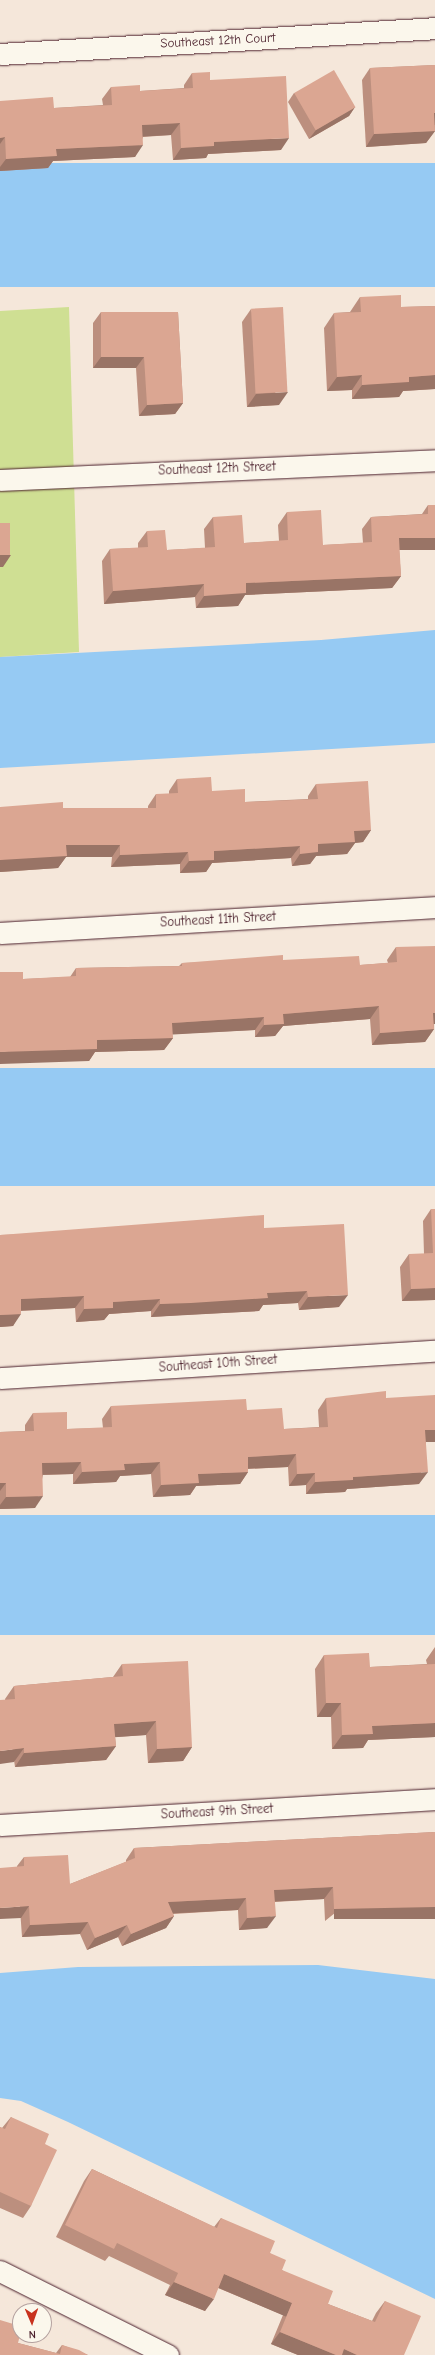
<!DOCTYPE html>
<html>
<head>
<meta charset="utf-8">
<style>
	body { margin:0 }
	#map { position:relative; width:435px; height:2355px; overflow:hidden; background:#f5e7da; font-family:"Comic Neue",sans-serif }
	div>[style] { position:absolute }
	.green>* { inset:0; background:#cfdf93 }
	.water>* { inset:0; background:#96caf3; transform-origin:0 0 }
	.roads { filter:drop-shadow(0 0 1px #4a1f2b) drop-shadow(0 0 1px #4a1f2b) }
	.street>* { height:21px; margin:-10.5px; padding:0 10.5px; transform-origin:10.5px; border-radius:10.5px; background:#fbf7ec }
	.wall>* { inset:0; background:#bc8f7e }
	.shaded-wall>* { inset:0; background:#997466; transform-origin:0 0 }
	.building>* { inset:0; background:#dba692; transform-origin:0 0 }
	span { translate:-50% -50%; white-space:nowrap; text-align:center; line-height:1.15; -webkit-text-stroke:3.5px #fbf7ec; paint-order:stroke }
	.street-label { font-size:13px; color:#4a1f2b }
	.north { position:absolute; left:12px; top:2303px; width:40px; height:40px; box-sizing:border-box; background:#fbf7ec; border:1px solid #b4a19f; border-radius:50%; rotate:178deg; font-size:11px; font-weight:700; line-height:16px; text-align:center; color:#4a1f2b }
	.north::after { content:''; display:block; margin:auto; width:14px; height:18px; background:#c8321e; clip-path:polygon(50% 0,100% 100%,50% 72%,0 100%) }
</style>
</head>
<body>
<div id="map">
	<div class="green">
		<i style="clip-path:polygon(69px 307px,79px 652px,0 657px,0 311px)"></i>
	</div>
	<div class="water">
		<i style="left:435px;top:163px;width:124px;height:436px;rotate:90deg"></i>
		<i style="clip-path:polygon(435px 630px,435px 743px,0 768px,0 657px,321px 640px)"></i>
		<i style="left:435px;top:1068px;width:118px;height:436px;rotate:90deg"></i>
		<i style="left:435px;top:1515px;width:120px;height:436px;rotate:90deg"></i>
		<i style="clip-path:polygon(318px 1965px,435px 1979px,435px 2299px,68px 2122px,21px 2101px,0 2098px,0 1973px,78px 1967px)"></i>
	</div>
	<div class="roads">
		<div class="street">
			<i style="left:0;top:54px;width:436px;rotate:-3.4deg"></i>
			<i style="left:0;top:480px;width:435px;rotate:-2.6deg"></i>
			<i style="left:0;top:933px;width:436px;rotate:-3.4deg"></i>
			<i style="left:0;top:1378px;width:436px;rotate:-3.6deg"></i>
			<i style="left:0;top:1825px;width:436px;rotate:-3.4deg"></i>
			<i style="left:0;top:2271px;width:188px;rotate:26.6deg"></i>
		</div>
	</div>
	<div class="wall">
		<i style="clip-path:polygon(435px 65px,435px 131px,426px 143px,366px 147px,362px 80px,370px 68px)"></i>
		<i style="clip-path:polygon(192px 73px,210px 80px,281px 150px,208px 154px,206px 158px,173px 160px,171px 135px,143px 137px,135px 157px,53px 161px,48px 168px,0 171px,0 101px,54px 108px,103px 105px,102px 99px,111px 87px,140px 91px,184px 88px,184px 85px)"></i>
		<i style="clip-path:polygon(294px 93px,355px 107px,349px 116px,309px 139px,288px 102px)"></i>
		<i style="clip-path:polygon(360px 297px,401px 307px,435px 306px,435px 389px,403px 391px,399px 397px,352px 399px,352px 390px,327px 391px,324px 328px,334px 313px,350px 312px)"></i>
		<i style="clip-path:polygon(251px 309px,279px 405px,247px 407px,242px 322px)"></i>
		<i style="clip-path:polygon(101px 312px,178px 312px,183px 403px,175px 414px,139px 416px,136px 368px,93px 368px,93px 323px)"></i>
		<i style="clip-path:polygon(428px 505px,435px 550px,399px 550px,401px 576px,392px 588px,245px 595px,238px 606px,196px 608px,195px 597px,104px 604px,102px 561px,110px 549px,138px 548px,138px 543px,147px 531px,167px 550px,205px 548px,204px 529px,213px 517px,244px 543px,279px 541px,278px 525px,287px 512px,323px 545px,363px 543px,362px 529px,371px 517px,422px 514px)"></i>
		<i style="clip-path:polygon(177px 779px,212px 791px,245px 802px,308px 799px,308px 796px,316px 784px,371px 830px,363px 842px,355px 843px,347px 854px,316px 856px,310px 864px,292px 866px,291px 858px,212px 863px,206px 872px,180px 873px,180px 864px,111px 867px,112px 857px,66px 857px,58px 868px,0 872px,0 807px,63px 808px,148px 808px,148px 806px,156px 794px,169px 794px,169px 791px)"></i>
		<i style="clip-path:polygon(396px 947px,434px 1025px,434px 1029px,425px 1042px,372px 1045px,370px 1019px,283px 1026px,275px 1036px,255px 1037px,255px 1030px,172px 1034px,173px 1038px,164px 1050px,95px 1052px,89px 1061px,23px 979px,70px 977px,76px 968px,179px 966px,182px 963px,283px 960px,360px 965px,388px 963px,387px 960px)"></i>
		<i style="clip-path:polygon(431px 1209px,435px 1209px,435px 1300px,402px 1301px,400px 1267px,409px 1254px,424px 1254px,423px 1221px)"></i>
		<i style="clip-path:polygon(264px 1228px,339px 1307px,299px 1310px,298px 1303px,263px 1305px,259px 1311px,182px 1315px,151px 1317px,151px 1311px,109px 1314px,104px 1320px,76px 1322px,75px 1308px,21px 1311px,13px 1326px,0 1327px,0 1235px)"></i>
		<i style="clip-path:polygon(326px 1398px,386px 1398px,435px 1442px,426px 1442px,419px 1484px,347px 1489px,345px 1492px,306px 1494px,306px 1485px,289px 1486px,288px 1467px,248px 1469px,248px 1472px,240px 1484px,196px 1486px,190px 1495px,153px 1497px,151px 1474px,120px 1476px,116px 1482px,73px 1484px,73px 1474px,43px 1475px,35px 1508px,0 1509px,0 1432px,25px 1431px,25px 1425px,33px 1413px,67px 1429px,103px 1428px,102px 1419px,111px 1406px,247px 1410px,284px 1429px,319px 1427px,318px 1410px)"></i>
		<i style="clip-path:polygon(435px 1647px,435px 1737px,368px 1740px,363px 1748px,332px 1749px,331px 1717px,317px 1717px,315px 1669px,324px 1655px,370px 1667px,427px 1664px,426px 1660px)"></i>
		<i style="clip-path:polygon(122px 1664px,192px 1747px,183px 1761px,148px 1763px,146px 1735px,115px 1737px,116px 1746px,106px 1760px,15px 1767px,5px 1699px,14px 1686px,113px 1677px)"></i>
		<i style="clip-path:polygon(435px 1832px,325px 1921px,324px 1899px,275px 1902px,267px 1928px,239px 1930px,238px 1910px,173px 1914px,174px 1916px,166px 1928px,122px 1946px,118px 1937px,87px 1950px,80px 1934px,22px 1937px,17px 1866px,24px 1857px,70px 1884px,126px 1862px,126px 1860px,134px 1848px)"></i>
		<i style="clip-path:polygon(11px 2117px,45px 2144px,31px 2206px,23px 2218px,0 2208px,0 2127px,2px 2128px)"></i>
		<i style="clip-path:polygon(92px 2169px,214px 2227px,221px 2218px,270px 2253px,282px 2270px,328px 2304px,372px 2321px,376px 2313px,385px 2301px,404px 2355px,298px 2355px,271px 2344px,283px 2315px,218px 2288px,205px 2311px,165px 2295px,170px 2285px,109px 2256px,105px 2261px,56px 2237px,84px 2181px)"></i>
		<i style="clip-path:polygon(18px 2343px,56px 2353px,62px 2345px,88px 2355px,0 2355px)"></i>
	</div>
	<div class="shaded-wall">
		<i style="clip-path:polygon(355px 107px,349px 116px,309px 139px,316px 130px)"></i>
		<i style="clip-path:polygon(434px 113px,435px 113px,435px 125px,425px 125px)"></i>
		<i style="clip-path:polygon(180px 123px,171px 135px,134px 137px,142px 125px)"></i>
		<i style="clip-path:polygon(435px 131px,426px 143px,366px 147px,374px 134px)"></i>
		<i style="clip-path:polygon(5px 137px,0 144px,0 138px)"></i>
		<i style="clip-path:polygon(289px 138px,281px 150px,208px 154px,206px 158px,173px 160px,181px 148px,214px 142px)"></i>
		<i style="clip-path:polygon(143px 145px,135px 157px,53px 161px,48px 168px,0 171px,0 167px,6px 159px,56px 149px)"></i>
		<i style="clip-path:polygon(101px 357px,144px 357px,136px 368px,93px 368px)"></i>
		<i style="clip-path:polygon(362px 375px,352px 390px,327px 391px,337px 377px)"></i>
		<i style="clip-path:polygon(435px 375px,435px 389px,403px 391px,399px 397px,352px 399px,362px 385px,409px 377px)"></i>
		<i style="clip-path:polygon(288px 392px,279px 405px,247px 407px,256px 394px)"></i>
		<i style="clip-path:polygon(183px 403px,175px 414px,139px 416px,147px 405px)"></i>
		<i style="clip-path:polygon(399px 538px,435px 538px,435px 550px,390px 550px)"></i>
		<i style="clip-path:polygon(0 555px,11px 555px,3px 567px,0 567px)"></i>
		<i style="clip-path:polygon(401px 576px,392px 588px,245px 595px,238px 606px,196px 608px,204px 596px,246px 583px)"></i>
		<i style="clip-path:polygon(204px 584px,195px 597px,104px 604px,113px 591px)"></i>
		<i style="clip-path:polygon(371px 830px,363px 842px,355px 843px,347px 854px,316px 856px,310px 864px,292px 866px,300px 854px,318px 844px,354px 831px)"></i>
		<i style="clip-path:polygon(66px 845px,120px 845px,112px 857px,66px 857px,58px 868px,0 872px,0 860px)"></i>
		<i style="clip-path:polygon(300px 846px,291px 858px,212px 863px,206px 872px,180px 873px,189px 861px,214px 851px)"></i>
		<i style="clip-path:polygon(188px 852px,180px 864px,111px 867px,120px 855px)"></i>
		<i style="clip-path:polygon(379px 1006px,370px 1019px,283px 1026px,275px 1036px,255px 1037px,264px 1025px,283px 1014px)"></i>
		<i style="clip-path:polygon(433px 1013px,435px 1013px,435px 1024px,424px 1025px)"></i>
		<i style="clip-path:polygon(264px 1017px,255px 1030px,164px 1035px,172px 1023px)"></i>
		<i style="clip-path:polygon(434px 1029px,425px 1042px,372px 1045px,380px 1033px)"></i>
		<i style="clip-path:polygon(173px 1038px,164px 1050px,95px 1052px,89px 1061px,0 1064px,0 1052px,97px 1040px)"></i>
		<i style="clip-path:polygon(435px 1288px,435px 1300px,402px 1301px,411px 1289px)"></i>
		<i style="clip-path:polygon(307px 1291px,298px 1303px,263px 1305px,259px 1311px,151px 1317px,160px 1304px,267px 1293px)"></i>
		<i style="clip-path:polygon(348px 1295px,339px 1307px,299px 1310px,308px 1297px)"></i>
		<i style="clip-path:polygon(84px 1296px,75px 1308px,12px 1311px,21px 1299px)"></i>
		<i style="clip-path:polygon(160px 1299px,151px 1311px,109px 1314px,104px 1320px,76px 1322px,84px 1309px,113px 1302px)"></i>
		<i style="clip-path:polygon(21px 1314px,13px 1326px,0 1327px,0 1315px)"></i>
		<i style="clip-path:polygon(425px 1430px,435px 1430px,435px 1442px,416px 1442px)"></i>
		<i style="clip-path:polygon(296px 1454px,288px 1467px,239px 1469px,248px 1457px)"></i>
		<i style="clip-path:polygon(81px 1462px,73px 1474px,34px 1475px,42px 1463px)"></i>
		<i style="clip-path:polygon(160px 1462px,151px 1474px,120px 1476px,116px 1482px,73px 1484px,82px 1472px,124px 1464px)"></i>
		<i style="clip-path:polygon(248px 1472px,240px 1484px,196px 1486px,190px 1495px,153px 1497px,161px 1485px,198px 1474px)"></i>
		<i style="clip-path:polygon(428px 1472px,419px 1484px,347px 1489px,345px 1492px,306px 1494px,315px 1482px,353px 1477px)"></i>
		<i style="clip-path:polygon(315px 1473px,306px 1485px,289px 1486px,297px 1474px)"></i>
		<i style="clip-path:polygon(0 1483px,6px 1483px,0 1491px)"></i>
		<i style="clip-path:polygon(43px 1496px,35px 1508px,0 1509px,0 1505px,6px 1497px)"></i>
		<i style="clip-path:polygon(326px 1703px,341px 1703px,331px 1717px,317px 1717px)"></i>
		<i style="clip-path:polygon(156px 1721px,146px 1735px,104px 1738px,114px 1724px)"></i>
		<i style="clip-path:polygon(435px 1723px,435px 1737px,368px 1740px,363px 1748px,332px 1749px,342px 1735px,372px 1726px)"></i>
		<i style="clip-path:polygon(116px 1746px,106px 1760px,15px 1767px,24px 1753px)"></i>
		<i style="clip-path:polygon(192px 1747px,183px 1761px,148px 1763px,157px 1749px)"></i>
		<i style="clip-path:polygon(24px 1748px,14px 1762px,0 1764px,0 1751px)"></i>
		<i style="clip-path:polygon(333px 1887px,324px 1899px,265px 1902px,274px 1890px)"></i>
		<i style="clip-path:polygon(246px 1898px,238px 1910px,160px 1914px,168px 1902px)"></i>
		<i style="clip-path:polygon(29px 1906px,21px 1918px,0 1919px,0 1908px)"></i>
		<i style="left:435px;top:1907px;width:12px;height:101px;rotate:90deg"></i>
		<i style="clip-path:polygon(174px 1916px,166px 1928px,122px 1946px,131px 1934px)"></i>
		<i style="clip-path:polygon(276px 1916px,267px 1928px,239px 1930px,247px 1918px)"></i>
		<i style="clip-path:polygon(88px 1922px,80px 1934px,22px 1937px,30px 1925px)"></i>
		<i style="clip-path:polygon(127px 1925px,118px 1937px,87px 1950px,95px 1938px)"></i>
		<i style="left:224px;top:2274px;width:74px;height:15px;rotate:23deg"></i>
		<i style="clip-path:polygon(174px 2282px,214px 2299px,205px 2311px,165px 2295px)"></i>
		<i style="clip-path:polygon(280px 2332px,336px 2355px,298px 2355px,271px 2344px)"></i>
		<i style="clip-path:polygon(344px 2349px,357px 2355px,340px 2355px)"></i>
	</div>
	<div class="building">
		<i style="clip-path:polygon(435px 65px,435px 113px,434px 113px,435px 131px,374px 134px,370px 68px)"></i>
		<i style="left:334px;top:70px;width:43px;height:46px;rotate:60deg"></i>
		<i style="clip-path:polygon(210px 72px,210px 80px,286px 76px,289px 138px,214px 142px,214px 146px,181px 148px,180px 123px,142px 125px,143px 145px,56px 149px,57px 156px,6px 159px,5px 137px,0 138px,0 101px,53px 97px,54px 108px,112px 105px,111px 87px,140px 85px,140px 91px,193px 88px,192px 73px)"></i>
		<i style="clip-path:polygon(401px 295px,401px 307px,435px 306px,435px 375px,409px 377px,409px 382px,362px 385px,362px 375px,337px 377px,334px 313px,361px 312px,360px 297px)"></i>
		<i style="left:283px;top:307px;width:85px;height:32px;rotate:87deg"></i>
		<i style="clip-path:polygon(101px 312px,178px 312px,183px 403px,147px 405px,144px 357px,101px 357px)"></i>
		<i style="clip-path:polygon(428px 505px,435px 505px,435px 538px,399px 538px,401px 576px,246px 583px,246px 593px,204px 596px,204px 584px,113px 591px,110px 549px,148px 547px,147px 531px,165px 530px,167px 550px,215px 547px,213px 517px,242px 515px,244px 543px,288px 540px,287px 512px,321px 510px,323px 545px,372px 542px,371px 517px,428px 514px)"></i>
		<i style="left:0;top:523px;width:10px;height:32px"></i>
		<i style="clip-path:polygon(211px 777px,212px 791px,245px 789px,245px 802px,318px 799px,316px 784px,368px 781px,371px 830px,354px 831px,355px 842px,318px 844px,318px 852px,300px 854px,300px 846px,214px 851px,214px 860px,189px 861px,188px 852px,120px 855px,120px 845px,66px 845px,67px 856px,0 860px,0 807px,63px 802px,63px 808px,156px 808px,156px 794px,178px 793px,177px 779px)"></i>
		<i style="clip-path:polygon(435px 946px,435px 1013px,433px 1013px,434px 1029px,380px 1033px,379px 1006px,283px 1014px,284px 1024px,264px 1025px,264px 1017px,172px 1023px,173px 1038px,97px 1040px,97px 1049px,0 1052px,0 972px,23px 972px,23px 979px,76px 976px,76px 968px,182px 966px,182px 963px,283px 955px,283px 960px,359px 956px,360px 965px,397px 962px,396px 947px)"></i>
		<i style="clip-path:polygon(431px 1209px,435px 1209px,435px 1288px,411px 1289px,409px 1254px,433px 1253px)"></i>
		<i style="clip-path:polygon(264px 1215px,264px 1228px,344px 1224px,348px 1295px,308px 1297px,307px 1291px,267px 1293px,268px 1298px,191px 1303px,160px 1304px,160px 1299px,113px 1302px,113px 1308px,84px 1309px,84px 1296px,21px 1299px,21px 1314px,0 1315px,0 1235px)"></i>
		<i style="clip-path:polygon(386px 1391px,386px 1398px,435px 1395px,435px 1430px,425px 1430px,428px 1472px,353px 1477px,353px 1480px,315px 1482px,315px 1473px,297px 1474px,296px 1454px,248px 1457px,248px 1472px,198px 1474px,199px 1483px,161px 1485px,160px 1462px,124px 1464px,125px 1470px,82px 1472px,81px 1462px,42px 1463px,43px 1496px,6px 1497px,6px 1483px,0 1483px,0 1432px,34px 1431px,33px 1413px,67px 1412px,67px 1429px,112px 1427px,111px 1406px,246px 1399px,247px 1410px,282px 1408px,284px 1429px,328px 1427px,326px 1398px)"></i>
		<i style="clip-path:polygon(369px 1653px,370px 1667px,435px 1664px,435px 1723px,372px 1726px,373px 1734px,342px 1735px,341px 1703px,326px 1703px,324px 1655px)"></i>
		<i style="clip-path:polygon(188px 1661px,192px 1747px,157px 1749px,156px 1721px,114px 1724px,116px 1746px,24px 1753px,24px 1748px,0 1751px,0 1700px,15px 1699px,14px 1686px,123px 1676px,122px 1664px)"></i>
		<i style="clip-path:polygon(435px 1832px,435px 1907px,334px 1909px,333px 1887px,274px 1890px,276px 1916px,247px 1918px,246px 1898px,168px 1902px,174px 1916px,131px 1934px,127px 1925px,95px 1938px,88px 1922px,30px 1925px,29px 1906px,0 1908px,0 1868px,24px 1866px,24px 1857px,68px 1855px,70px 1884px,135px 1858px,134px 1848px)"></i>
		<i style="clip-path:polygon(11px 2117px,49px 2134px,45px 2144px,57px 2150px,31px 2206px,0 2192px,0 2127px,5px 2129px)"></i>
		<i style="clip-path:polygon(92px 2169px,217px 2228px,221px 2218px,275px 2241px,270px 2253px,286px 2260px,282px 2270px,333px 2291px,328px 2304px,375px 2322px,385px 2301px,421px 2316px,404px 2355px,357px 2355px,344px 2349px,342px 2355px,336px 2355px,280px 2332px,292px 2303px,224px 2274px,214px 2299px,174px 2282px,178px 2273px,117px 2243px,114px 2249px,65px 2225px)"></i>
		<i style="clip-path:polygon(0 2320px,20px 2326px,20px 2335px,18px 2343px,60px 2354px,62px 2345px,79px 2350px,88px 2355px,0 2355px)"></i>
	</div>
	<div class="street-label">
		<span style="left:218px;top:41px;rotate:-3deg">Southeast 12th Court</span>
		<span style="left:217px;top:469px;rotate:-2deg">Southeast 12th Street</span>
		<span style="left:218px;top:920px;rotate:-3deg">Southeast 11th Street</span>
		<span style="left:218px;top:1364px;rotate:-4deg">Southeast 10th Street</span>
		<span style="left:217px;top:1812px;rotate:-3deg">Southeast 9th Street</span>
	</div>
	<div class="north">N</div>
</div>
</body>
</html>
